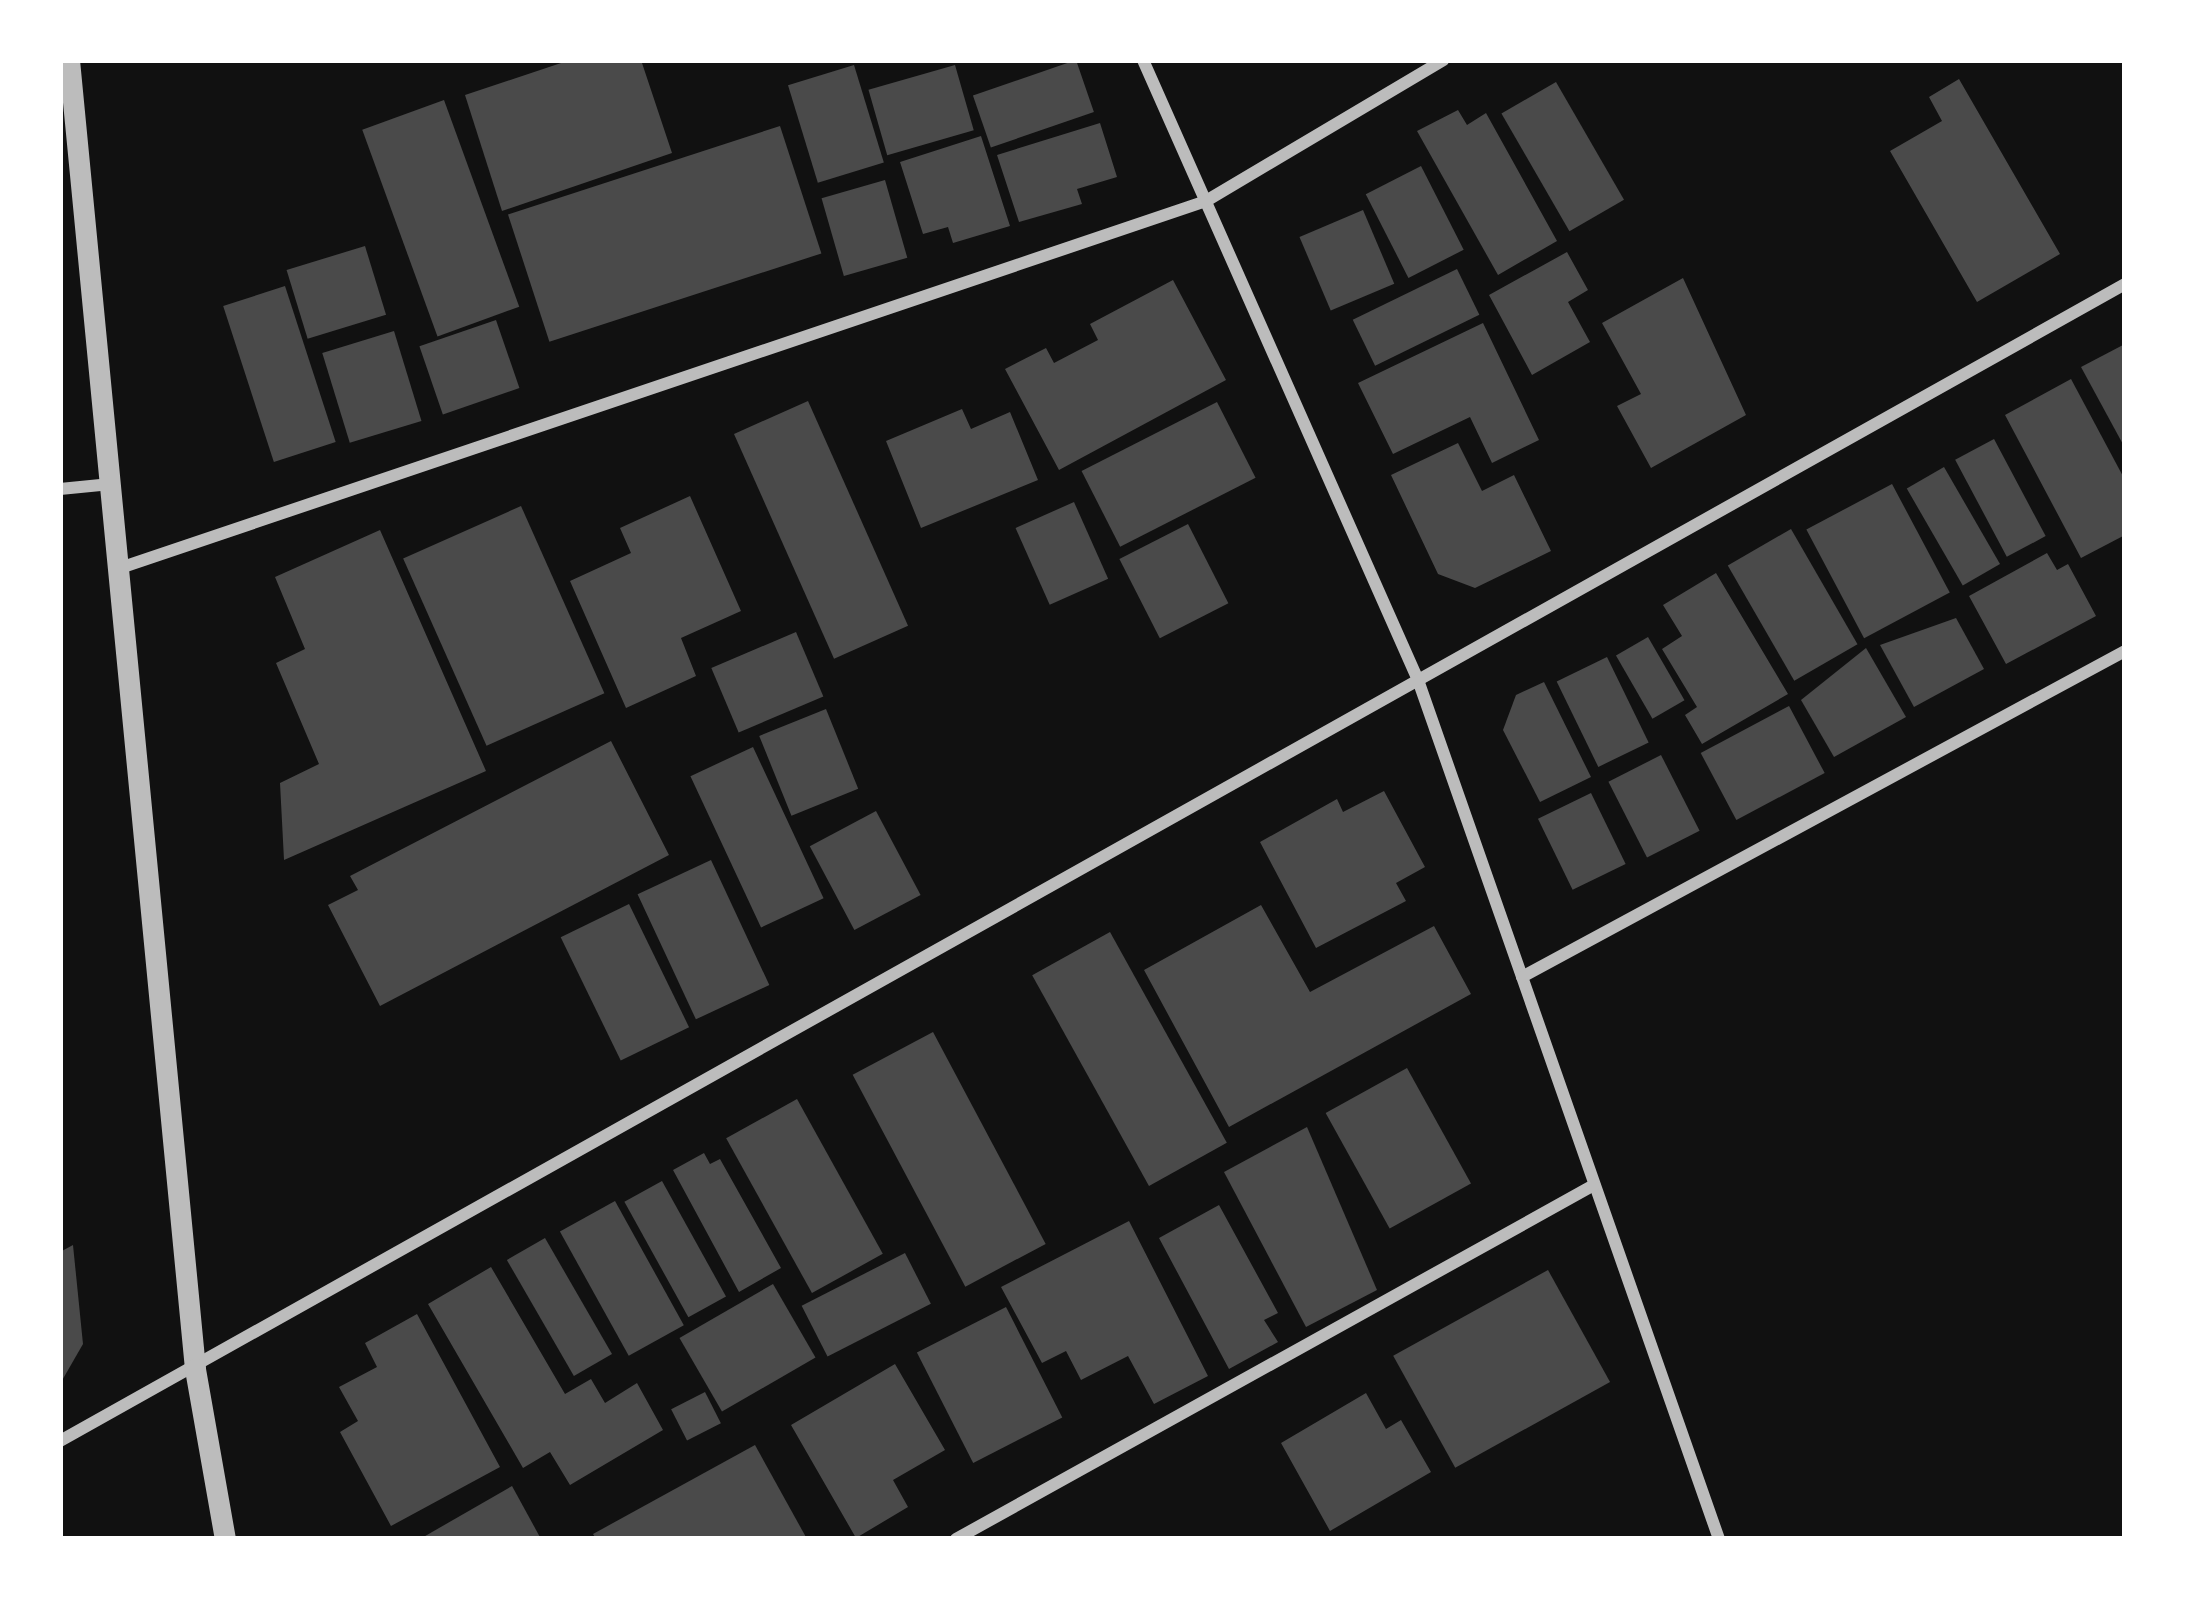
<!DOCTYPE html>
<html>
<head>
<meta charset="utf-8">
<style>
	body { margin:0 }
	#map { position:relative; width:2185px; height:1599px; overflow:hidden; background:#111; font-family:Lato,sans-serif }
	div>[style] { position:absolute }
	.building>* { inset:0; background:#4a4a4a; transform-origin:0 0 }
	.minor>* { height:12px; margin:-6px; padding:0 6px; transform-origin:6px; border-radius:6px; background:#bcbcbc }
	.tertiary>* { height:21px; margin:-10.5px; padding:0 10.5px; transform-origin:10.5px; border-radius:10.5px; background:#bcbcbc }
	span { translate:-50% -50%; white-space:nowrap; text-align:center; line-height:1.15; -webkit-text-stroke:12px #fff; paint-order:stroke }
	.frame { position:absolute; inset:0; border:63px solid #fff; pointer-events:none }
</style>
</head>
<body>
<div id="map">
	<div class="building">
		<i style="clip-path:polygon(570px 60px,641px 60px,672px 153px,502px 211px,465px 95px)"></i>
		<i style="left:1076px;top:60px;width:55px;height:109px;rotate:71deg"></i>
		<i style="left:854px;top:65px;width:102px;height:69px;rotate:73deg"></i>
		<i style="left:955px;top:65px;width:68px;height:90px;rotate:74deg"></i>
		<i style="clip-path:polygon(1959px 79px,2060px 254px,1977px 302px,1890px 151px,1942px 121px,1929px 97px)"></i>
		<i style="left:1556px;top:82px;width:136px;height:63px;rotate:60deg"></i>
		<i style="left:444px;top:100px;width:220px;height:87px;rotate:70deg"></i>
		<i style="clip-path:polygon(1458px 110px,1467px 125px,1486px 113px,1557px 241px,1498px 275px,1417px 131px)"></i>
		<i style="clip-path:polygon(1100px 123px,1117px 177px,1077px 189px,1082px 204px,1019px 222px,997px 155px)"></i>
		<i style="left:780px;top:126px;width:134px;height:286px;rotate:72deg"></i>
		<i style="clip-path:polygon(981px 136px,1010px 226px,953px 243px,948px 227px,923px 234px,900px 162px)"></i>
		<i style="left:1421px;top:166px;width:94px;height:62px;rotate:63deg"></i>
		<i style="left:885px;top:180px;width:81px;height:66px;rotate:74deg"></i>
		<i style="left:1363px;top:210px;width:80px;height:69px;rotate:67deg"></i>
		<i style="left:365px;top:246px;width:72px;height:82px;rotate:73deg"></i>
		<i style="clip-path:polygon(1567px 252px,1588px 290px,1568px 302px,1590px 342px,1532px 375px,1489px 295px)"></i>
		<i style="left:1457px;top:269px;width:51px;height:116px;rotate:64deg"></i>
		<i style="clip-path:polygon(1683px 278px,1746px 415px,1651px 468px,1617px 406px,1641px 394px,1602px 323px)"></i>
		<i style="clip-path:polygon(1173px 280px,1226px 380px,1059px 470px,1005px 369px,1046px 348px,1054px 363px,1098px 340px,1090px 324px)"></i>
		<i style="left:285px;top:286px;width:164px;height:65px;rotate:72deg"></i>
		<i style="left:496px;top:320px;width:72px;height:81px;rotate:71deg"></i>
		<i style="clip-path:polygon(1483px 323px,1539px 440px,1492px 463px,1470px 417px,1393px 454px,1358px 383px)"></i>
		<i style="left:394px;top:331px;width:94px;height:75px;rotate:73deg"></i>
		<i style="clip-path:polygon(2123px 345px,2125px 349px,2125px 448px,2081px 367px)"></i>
		<i style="clip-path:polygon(2071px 379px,2125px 480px,2125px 535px,2081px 558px,2005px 415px)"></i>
		<i style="left:808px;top:401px;width:246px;height:81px;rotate:66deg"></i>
		<i style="left:1217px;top:402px;width:85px;height:152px;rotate:63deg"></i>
		<i style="clip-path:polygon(962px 409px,971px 429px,1010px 412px,1038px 480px,921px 528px,886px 441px)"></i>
		<i style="left:1994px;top:439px;width:110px;height:44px;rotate:62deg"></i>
		<i style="clip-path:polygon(1458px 443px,1482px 491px,1514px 475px,1551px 551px,1475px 588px,1438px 574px,1391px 475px)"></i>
		<i style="left:1944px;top:467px;width:112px;height:43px;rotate:60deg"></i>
		<i style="left:1892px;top:484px;width:123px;height:97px;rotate:62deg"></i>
		<i style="clip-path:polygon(690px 496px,741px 611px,681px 638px,696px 676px,626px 708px,570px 581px,631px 553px,620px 528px)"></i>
		<i style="left:1074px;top:502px;width:84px;height:64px;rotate:66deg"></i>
		<i style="left:521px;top:506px;width:205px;height:129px;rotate:66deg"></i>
		<i style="left:1188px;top:524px;width:89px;height:77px;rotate:63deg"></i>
		<i style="left:1791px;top:529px;width:133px;height:73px;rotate:60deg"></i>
		<i style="clip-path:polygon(380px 530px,486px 771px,284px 860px,280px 783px,319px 764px,276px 663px,305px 649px,275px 577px)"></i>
		<i style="clip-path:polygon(2047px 553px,2057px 570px,2068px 564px,2096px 616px,2006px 664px,1969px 596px)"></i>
		<i style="clip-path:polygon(1716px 573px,1788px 694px,1702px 744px,1685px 715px,1697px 707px,1662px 649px,1682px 636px,1663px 605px)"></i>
		<i style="clip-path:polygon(1956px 618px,1984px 669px,1914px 707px,1880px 645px)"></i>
		<i style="left:796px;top:632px;width:70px;height:92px;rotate:67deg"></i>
		<i style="left:1648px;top:637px;width:73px;height:37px;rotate:60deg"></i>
		<i style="clip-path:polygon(1866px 648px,1906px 717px,1834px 757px,1801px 700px)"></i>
		<i style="left:1607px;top:657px;width:95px;height:56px;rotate:64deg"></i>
		<i style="clip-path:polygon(1544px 682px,1591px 777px,1540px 802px,1503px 730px,1516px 695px)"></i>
		<i style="left:1789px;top:706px;width:76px;height:100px;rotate:62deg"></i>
		<i style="left:826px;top:709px;width:86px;height:72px;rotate:68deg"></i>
		<i style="clip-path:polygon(611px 741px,669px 855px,380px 1006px,328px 905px,358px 890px,350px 876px)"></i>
		<i style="left:753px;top:747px;width:167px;height:69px;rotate:65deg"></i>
		<i style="left:1661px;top:755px;width:85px;height:59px;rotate:63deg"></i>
		<i style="clip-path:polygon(1384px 791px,1425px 867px,1396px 883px,1406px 901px,1316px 948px,1260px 842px,1337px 799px,1343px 812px)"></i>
		<i style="left:1591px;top:793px;width:79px;height:59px;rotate:64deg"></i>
		<i style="left:876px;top:811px;width:95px;height:75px;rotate:62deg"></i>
		<i style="left:711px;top:860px;width:138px;height:81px;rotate:65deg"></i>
		<i style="left:629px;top:904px;width:137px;height:76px;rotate:64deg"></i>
		<i style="clip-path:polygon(1261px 905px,1310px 992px,1434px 926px,1471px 994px,1229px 1127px,1144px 970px)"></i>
		<i style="left:1110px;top:932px;width:241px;height:89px;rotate:61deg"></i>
		<i style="left:933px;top:1032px;width:240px;height:91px;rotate:62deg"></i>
		<i style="left:1407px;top:1068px;width:132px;height:93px;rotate:61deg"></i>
		<i style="left:797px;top:1099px;width:177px;height:81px;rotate:61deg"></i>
		<i style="clip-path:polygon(1307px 1127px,1377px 1290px,1306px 1327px,1224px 1172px)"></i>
		<i style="clip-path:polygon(704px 1153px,710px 1164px,720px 1159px,781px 1268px,739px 1292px,673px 1170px)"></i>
		<i style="left:662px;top:1181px;width:132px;height:43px;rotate:61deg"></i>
		<i style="left:615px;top:1201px;width:142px;height:63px;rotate:61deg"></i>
		<i style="clip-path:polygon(1219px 1205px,1278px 1313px,1264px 1320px,1278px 1342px,1229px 1369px,1159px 1238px)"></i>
		<i style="clip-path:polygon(1129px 1221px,1208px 1376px,1154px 1404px,1128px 1356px,1081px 1380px,1066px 1351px,1042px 1363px,1001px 1287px)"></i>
		<i style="left:545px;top:1238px;width:134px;height:44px;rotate:60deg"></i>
		<i style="clip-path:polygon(73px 1245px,83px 1344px,60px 1384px,60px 1252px)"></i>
		<i style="left:905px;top:1253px;width:57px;height:116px;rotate:63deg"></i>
		<i style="clip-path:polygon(491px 1267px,565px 1394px,591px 1379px,605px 1403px,637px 1383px,663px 1430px,570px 1485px,550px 1452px,523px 1468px,428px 1304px)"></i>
		<i style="left:1548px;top:1270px;width:128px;height:177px;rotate:61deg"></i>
		<i style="left:773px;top:1284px;width:85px;height:108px;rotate:60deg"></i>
		<i style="left:1006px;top:1307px;width:124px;height:100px;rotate:63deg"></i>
		<i style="clip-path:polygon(417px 1314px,500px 1467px,391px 1526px,340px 1432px,358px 1421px,339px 1387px,377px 1367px,365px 1343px)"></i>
		<i style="clip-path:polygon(895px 1364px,945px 1450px,893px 1480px,908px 1507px,856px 1538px,791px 1425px)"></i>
		<i style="left:705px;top:1392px;width:35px;height:38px;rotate:63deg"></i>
		<i style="clip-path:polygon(1366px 1393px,1386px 1429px,1401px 1420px,1431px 1472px,1330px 1531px,1281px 1443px)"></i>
		<i style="clip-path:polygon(755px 1445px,807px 1539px,596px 1539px,593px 1534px)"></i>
		<i style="clip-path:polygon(512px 1486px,541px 1539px,420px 1539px)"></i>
	</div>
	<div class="minor">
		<i style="left:1143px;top:60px;width:678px;rotate:66.08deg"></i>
		<i style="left:1418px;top:680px;width:910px;rotate:70.69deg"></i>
		<i style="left:60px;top:489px;width:51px;rotate:-5.6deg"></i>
		<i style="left:120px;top:568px;width:1146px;rotate:-18.67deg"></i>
		<i style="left:1206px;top:201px;width:276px;rotate:-30.7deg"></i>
		<i style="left:1522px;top:977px;width:685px;rotate:-28.4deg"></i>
		<i style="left:60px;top:1441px;width:2367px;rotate:-29.26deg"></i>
		<i style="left:956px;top:1539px;width:730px;rotate:-29.02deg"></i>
	</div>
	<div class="tertiary">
		<i style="left:69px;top:60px;width:1315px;rotate:84.5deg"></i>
		<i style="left:195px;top:1369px;width:173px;rotate:80deg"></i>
	</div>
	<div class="frame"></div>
</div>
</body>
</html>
